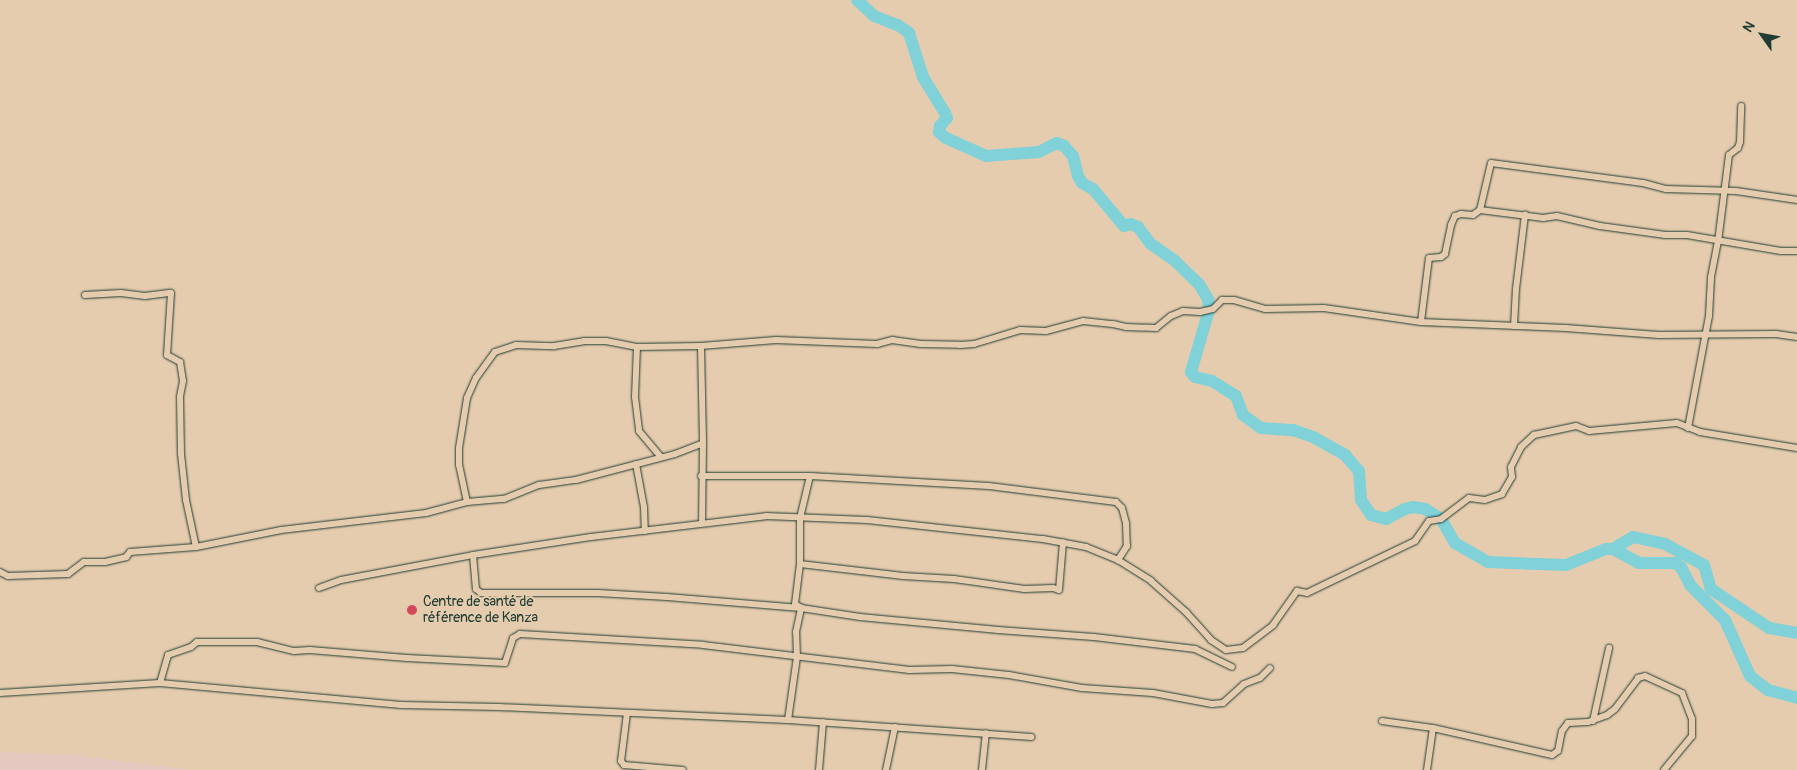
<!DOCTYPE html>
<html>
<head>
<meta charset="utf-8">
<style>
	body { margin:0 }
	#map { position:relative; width:1797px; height:770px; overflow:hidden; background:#e6ccae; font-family:Pangolin,sans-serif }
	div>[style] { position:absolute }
	.built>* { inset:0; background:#e5c9c1 }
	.river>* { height:12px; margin:-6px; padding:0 6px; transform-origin:6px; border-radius:6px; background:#80d1d8 }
	.roads { filter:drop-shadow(0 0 1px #1f3d34) drop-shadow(0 0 1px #1f3d34) }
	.minor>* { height:6px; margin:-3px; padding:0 3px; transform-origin:3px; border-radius:3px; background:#e6ccae }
	.dots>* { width:14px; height:14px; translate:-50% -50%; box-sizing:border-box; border:2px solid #e6ccae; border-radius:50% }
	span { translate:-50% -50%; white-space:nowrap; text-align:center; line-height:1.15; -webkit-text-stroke:4px #e6ccae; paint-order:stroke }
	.poi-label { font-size:14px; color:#1f3d34 }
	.left { translate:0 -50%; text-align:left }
	.north { position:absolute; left:1737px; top:10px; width:50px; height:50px; -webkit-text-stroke:4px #e6ccae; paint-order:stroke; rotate:302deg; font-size:14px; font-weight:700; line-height:20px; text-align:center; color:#1f3d34 }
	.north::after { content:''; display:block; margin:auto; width:18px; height:22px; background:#1f3d34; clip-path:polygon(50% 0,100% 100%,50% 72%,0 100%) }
</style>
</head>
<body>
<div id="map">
	<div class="built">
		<i style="clip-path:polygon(0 752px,73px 755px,190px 770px,0 770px)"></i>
	</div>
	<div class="river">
		<i style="left:857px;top:0;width:23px;rotate:43deg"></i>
		<i style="left:874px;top:16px;width:26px;rotate:21deg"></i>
		<i style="left:898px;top:25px;width:14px;rotate:36deg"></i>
		<i style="left:909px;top:33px;width:46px;rotate:72.3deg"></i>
		<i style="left:923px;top:77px;width:42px;rotate:58.6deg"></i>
		<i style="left:945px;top:113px;width:5px;rotate:68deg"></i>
		<i style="left:947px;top:118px;width:11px;rotate:131deg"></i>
		<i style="left:940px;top:126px;width:6px;rotate:99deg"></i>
		<i style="left:939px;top:132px;width:9px;rotate:41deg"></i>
		<i style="left:946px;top:138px;width:44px;rotate:24.2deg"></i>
		<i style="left:986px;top:156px;width:53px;rotate:-4.3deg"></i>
		<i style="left:1039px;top:152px;width:20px;rotate:-27deg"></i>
		<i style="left:1057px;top:143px;width:8px;rotate:23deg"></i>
		<i style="left:1064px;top:146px;width:13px;rotate:48deg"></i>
		<i style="left:1073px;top:156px;width:21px;rotate:76deg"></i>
		<i style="left:1078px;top:176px;width:8px;rotate:60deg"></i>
		<i style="left:1082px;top:183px;width:13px;rotate:29deg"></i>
		<i style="left:1093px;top:189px;width:48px;rotate:50deg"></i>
		<i style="left:1124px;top:226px;width:7px;rotate:-16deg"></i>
		<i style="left:1131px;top:224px;width:8px;rotate:23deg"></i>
		<i style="left:1138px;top:227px;width:21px;rotate:53deg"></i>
		<i style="left:1151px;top:244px;width:29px;rotate:35deg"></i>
		<i style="left:1175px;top:261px;width:33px;rotate:44deg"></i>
		<i style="left:1199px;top:284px;width:17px;rotate:59deg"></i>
		<i style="left:1208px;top:299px;width:11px;rotate:85deg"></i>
		<i style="left:1209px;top:310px;width:65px;rotate:106.2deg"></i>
		<i style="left:1191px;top:372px;width:6px;rotate:51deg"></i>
		<i style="left:1195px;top:377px;width:17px;rotate:13deg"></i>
		<i style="left:1212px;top:381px;width:28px;rotate:32deg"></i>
		<i style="left:1236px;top:396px;width:20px;rotate:70deg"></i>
		<i style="left:1243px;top:415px;width:22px;rotate:36deg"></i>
		<i style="left:1261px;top:428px;width:32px;rotate:4deg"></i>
		<i style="left:1293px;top:430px;width:21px;rotate:19deg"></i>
		<i style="left:1313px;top:437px;width:37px;rotate:29deg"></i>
		<i style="left:1345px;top:455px;width:21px;rotate:49deg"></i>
		<i style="left:1359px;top:471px;width:29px;rotate:86deg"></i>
		<i style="left:1361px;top:500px;width:18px;rotate:56deg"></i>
		<i style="left:1371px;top:515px;width:16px;rotate:15deg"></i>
		<i style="left:1386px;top:519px;width:21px;rotate:-28deg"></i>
		<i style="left:1405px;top:509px;width:8px;rotate:-14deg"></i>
		<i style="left:1413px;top:507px;width:12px;rotate:9deg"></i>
		<i style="left:1425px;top:509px;width:19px;rotate:32deg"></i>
		<i style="left:1441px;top:519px;width:28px;rotate:60deg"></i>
		<i style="left:1455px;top:543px;width:38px;rotate:30deg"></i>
		<i style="left:1488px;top:562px;width:78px;rotate:2.2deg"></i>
		<i style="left:1566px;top:565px;width:43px;rotate:-21.8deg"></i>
		<i style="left:1606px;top:549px;width:7px"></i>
		<i style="left:1613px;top:549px;width:30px;rotate:28deg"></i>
		<i style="left:1639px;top:563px;width:36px"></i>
		<i style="left:1675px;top:563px;width:7px;rotate:34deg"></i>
		<i style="left:1681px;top:567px;width:20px;rotate:63deg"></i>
		<i style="left:1690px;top:585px;width:49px;rotate:45deg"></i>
		<i style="left:1725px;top:620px;width:61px;rotate:65.9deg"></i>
		<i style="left:1750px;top:676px;width:23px;rotate:38deg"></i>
		<i style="left:1768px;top:690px;width:30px;rotate:15deg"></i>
		<i style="left:1613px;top:549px;width:23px;rotate:-31deg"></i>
		<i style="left:1633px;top:537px;width:33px;rotate:12deg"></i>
		<i style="left:1665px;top:544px;width:44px;rotate:28.3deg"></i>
		<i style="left:1704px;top:565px;width:25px;rotate:74deg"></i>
		<i style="left:1711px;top:589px;width:70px;rotate:33.9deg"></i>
		<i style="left:1769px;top:628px;width:28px;rotate:10deg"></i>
	</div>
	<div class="roads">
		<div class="minor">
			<i style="left:1480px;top:210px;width:64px;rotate:7.2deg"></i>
			<i style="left:1543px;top:218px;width:14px;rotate:-8deg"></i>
			<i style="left:1557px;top:216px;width:44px;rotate:13.1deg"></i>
			<i style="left:1600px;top:226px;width:66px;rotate:7.9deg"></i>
			<i style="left:1665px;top:235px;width:22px"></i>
			<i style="left:1687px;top:235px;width:95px;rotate:9.7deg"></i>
			<i style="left:1781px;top:251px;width:16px"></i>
			<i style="left:85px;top:295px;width:36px;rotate:-3deg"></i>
			<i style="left:121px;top:293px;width:24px;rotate:7deg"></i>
			<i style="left:145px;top:296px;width:26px;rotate:-7deg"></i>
			<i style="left:171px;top:293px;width:62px;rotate:93.7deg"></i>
			<i style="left:167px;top:355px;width:15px;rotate:28deg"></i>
			<i style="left:180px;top:362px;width:19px;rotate:81deg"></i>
			<i style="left:183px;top:381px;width:16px;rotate:101deg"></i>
			<i style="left:180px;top:397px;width:57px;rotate:89deg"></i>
			<i style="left:181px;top:454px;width:46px;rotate:83.8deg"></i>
			<i style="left:186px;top:500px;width:48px;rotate:78deg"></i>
			<i style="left:1421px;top:322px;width:64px;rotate:-82.9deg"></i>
			<i style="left:1429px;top:258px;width:12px;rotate:-5deg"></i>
			<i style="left:1441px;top:257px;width:5px;rotate:-37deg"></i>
			<i style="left:1445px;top:254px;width:30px;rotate:-78deg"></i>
			<i style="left:1451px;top:225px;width:10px;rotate:-66deg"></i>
			<i style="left:1455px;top:216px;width:6px;rotate:-18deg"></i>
			<i style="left:1461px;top:214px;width:12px;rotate:5deg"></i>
			<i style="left:1473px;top:215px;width:9px;rotate:-36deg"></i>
			<i style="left:1480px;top:210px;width:48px;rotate:-76.8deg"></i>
			<i style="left:1491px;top:163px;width:153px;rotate:7.5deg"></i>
			<i style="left:1643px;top:183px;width:24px;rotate:15deg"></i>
			<i style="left:1666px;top:189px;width:70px;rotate:1.6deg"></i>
			<i style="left:1736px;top:191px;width:62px;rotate:8.4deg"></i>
			<i style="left:1514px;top:326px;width:37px;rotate:-87deg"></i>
			<i style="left:1516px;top:289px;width:75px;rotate:-83.1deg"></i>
			<i style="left:701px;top:346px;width:97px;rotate:88.8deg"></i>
			<i style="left:703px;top:443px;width:80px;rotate:90.7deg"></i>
			<i style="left:637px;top:347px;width:50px;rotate:92.3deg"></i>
			<i style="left:635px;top:397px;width:34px;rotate:83deg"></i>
			<i style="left:639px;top:431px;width:34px;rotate:50deg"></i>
			<i style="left:1688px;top:428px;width:114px;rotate:-79.4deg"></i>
			<i style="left:1709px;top:316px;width:39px;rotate:-87deg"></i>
			<i style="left:1711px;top:277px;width:36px;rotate:-79deg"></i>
			<i style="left:1718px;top:242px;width:88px;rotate:-82.8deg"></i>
			<i style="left:1729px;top:155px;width:11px;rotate:-38deg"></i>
			<i style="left:1738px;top:148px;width:6px;rotate:-72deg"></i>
			<i style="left:1740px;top:142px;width:36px;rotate:-88deg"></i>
			<i style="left:636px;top:464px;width:44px;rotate:79.5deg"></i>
			<i style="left:644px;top:507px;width:24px;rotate:88deg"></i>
			<i style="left:701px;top:476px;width:109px"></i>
			<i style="left:810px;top:476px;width:179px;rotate:3.2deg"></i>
			<i style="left:989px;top:486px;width:128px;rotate:7.2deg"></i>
			<i style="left:1116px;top:502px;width:8px;rotate:45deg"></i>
			<i style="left:1122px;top:508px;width:16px;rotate:75deg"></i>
			<i style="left:1126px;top:523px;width:23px;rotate:88deg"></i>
			<i style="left:1127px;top:546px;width:17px;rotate:123deg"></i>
			<i style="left:467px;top:502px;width:38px;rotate:-102deg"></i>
			<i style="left:459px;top:465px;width:17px;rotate:-90deg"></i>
			<i style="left:459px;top:448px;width:51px;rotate:-80.9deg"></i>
			<i style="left:467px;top:398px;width:22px;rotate:-66deg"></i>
			<i style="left:476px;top:378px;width:32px;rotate:-54deg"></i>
			<i style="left:495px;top:352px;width:22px;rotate:-18deg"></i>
			<i style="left:516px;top:345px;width:38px;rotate:2deg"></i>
			<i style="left:554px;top:346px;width:30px;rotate:-9deg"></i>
			<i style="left:584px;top:341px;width:22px"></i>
			<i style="left:606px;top:341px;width:32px;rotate:11deg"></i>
			<i style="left:637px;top:347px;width:64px;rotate:-0.9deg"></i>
			<i style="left:701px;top:346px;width:75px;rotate:-4.6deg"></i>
			<i style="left:776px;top:340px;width:101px;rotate:2.3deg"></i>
			<i style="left:877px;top:344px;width:16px;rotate:-15deg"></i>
			<i style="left:892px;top:340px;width:29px;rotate:8deg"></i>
			<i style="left:921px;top:344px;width:39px;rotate:1deg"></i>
			<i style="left:960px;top:345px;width:14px;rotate:-4deg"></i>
			<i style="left:974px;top:344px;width:48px;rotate:-16.9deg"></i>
			<i style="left:1020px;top:330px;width:26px;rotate:2deg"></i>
			<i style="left:1046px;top:331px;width:38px;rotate:-15deg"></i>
			<i style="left:1083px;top:321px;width:30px;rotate:6deg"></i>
			<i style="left:1113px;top:324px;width:13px;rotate:13deg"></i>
			<i style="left:1126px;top:327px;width:30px;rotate:2deg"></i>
			<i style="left:1156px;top:328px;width:19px;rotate:-39deg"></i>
			<i style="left:1171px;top:316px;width:13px;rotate:-23deg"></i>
			<i style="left:1183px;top:311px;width:17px;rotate:3deg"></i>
			<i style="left:1200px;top:312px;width:13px;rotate:-13deg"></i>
			<i style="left:1213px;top:309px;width:13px;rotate:-45deg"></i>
			<i style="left:1222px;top:300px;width:12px"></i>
			<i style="left:1234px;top:300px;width:32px;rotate:16deg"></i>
			<i style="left:1265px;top:309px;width:59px;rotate:-1deg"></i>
			<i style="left:1324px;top:308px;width:98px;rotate:8.2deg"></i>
			<i style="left:1421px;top:322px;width:145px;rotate:2.4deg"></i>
			<i style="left:1566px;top:328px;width:93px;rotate:4.3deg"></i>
			<i style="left:1659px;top:335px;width:117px;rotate:-0.5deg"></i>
			<i style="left:1776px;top:334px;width:21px;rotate:8deg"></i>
			<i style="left:473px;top:555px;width:34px;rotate:85deg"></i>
			<i style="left:476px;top:589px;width:6px;rotate:39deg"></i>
			<i style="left:481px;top:593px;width:117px"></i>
			<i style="left:598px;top:593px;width:69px;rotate:3.3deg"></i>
			<i style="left:667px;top:597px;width:134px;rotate:4.7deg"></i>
			<i style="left:801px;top:608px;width:60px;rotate:8.7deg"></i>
			<i style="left:860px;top:617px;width:139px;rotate:5.4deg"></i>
			<i style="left:998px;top:630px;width:96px;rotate:4.2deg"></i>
			<i style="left:1094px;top:637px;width:102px;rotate:6.8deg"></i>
			<i style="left:1195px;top:649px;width:41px;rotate:25.9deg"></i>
			<i style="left:800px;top:564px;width:104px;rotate:6.6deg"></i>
			<i style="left:903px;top:576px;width:51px;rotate:3.4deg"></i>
			<i style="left:954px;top:579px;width:71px;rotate:8.1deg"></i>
			<i style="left:1024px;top:589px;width:29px;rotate:-2deg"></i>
			<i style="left:1053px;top:588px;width:6px;rotate:18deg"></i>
			<i style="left:1059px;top:590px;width:48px;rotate:-85.2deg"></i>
			<i style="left:0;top:572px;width:9px;rotate:27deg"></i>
			<i style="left:8px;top:576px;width:60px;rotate:-1.9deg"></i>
			<i style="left:68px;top:574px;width:20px;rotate:-37deg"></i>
			<i style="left:84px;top:562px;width:21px"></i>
			<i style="left:105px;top:562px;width:22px;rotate:-13deg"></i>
			<i style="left:126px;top:557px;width:6px;rotate:-51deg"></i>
			<i style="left:130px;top:552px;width:66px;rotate:-4.3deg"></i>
			<i style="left:196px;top:547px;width:87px;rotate:-11.3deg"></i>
			<i style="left:281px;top:530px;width:146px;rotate:-6.7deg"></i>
			<i style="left:426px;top:513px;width:42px;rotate:-15deg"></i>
			<i style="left:467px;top:502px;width:37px;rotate:-5deg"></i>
			<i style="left:504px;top:499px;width:38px;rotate:-22deg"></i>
			<i style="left:539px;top:485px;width:37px;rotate:-8deg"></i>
			<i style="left:576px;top:480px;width:102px;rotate:-14.7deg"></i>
			<i style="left:675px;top:454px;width:30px;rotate:-21deg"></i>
			<i style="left:319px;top:588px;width:23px;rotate:-20deg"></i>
			<i style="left:341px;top:580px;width:134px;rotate:-10.7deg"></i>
			<i style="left:473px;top:555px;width:119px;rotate:-8.7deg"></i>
			<i style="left:591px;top:537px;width:176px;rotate:-6.8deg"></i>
			<i style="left:766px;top:516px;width:101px;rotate:2.3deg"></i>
			<i style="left:867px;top:520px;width:177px;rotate:6.2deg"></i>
			<i style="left:1043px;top:539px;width:44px;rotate:10.5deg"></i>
			<i style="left:1086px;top:547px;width:35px;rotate:22deg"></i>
			<i style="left:1118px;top:560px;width:39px;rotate:32deg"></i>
			<i style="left:1151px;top:581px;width:47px;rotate:41.5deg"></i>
			<i style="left:1186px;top:612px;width:38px;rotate:48deg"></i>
			<i style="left:1211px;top:640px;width:18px;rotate:34deg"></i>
			<i style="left:1226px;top:650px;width:17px;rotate:-7deg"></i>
			<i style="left:1243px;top:648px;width:38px;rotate:-37deg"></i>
			<i style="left:1273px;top:625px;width:42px;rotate:-54.8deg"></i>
			<i style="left:1297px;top:591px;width:10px;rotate:11deg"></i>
			<i style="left:1307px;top:593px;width:120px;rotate:-25.7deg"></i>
			<i style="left:1415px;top:541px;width:24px;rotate:-55deg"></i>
			<i style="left:1429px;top:521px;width:12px;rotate:-9deg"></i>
			<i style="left:1441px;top:519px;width:35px;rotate:-37deg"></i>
			<i style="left:1469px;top:498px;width:16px;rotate:7deg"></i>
			<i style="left:1485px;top:500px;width:18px;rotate:-19deg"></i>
			<i style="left:1502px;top:494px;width:20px;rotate:-60deg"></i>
			<i style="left:1512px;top:477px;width:10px;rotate:-96deg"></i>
			<i style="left:1511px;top:467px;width:22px;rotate:-63deg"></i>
			<i style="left:1521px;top:447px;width:18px;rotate:-43deg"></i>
			<i style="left:1534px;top:435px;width:43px;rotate:-12.1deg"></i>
			<i style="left:1576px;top:426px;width:14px;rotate:21deg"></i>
			<i style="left:1589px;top:431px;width:88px;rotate:-5.2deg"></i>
			<i style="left:1677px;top:423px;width:25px;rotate:21deg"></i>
			<i style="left:1700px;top:432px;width:98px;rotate:9.4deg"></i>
			<i style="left:160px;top:683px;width:29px;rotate:-74deg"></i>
			<i style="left:168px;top:655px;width:24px;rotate:-19deg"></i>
			<i style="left:191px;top:647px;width:8px;rotate:-40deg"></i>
			<i style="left:197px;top:642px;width:60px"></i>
			<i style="left:257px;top:642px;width:38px;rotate:14deg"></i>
			<i style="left:294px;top:651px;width:16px;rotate:-4deg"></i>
			<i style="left:310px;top:650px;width:97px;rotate:4.7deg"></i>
			<i style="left:407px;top:658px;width:98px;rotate:2.9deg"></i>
			<i style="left:505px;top:663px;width:26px;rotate:-72deg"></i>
			<i style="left:513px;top:638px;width:8px;rotate:-30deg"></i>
			<i style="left:520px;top:634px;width:183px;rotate:3.4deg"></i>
			<i style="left:703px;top:645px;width:208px;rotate:6.9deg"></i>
			<i style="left:909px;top:670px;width:43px;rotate:-1.3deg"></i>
			<i style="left:952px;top:669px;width:57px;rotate:6deg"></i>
			<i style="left:1009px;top:675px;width:74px;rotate:10.1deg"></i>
			<i style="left:1082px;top:688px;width:71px;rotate:4deg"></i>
			<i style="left:1153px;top:693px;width:60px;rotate:10.6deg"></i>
			<i style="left:1212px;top:704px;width:11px;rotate:-5deg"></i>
			<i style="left:1223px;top:703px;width:28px;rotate:-42deg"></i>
			<i style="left:1244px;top:684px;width:17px;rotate:-21deg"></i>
			<i style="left:1260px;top:678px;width:14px;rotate:-45deg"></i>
			<i style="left:0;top:693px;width:160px;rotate:-3.6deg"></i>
			<i style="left:160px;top:683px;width:242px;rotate:5.2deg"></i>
			<i style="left:401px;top:705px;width:98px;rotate:1.2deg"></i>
			<i style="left:499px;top:707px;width:289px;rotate:2.6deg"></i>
			<i style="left:788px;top:720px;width:244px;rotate:4deg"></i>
			<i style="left:627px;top:713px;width:48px;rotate:97.1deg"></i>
			<i style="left:621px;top:761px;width:5px;rotate:53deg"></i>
			<i style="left:624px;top:765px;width:59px;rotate:4.8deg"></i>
			<i style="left:788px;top:720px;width:64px;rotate:-81.9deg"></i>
			<i style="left:797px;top:657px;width:25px;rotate:-92deg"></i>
			<i style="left:796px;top:632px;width:25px;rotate:-78deg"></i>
			<i style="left:801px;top:608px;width:7px;rotate:-146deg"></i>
			<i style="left:795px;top:604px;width:40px;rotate:-82.9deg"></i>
			<i style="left:800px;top:564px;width:46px;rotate:-90deg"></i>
			<i style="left:800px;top:518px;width:43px;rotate:-76.6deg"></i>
			<i style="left:1382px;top:721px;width:51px;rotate:7.8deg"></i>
			<i style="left:1433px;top:728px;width:122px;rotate:12.8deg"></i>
			<i style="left:1552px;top:755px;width:7px;rotate:-34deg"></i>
			<i style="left:1558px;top:751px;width:20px;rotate:-79deg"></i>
			<i style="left:1562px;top:731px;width:10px;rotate:-53deg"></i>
			<i style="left:1568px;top:723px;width:20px;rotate:-3deg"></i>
			<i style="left:1588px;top:722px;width:20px;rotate:-20deg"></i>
			<i style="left:1607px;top:715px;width:10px;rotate:-37deg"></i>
			<i style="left:1615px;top:709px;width:39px;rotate:-53deg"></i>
			<i style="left:1638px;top:678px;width:7px;rotate:-16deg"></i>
			<i style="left:1645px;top:676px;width:41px;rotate:24.7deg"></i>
			<i style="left:1682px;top:693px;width:28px;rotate:69deg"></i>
			<i style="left:1692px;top:719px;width:17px;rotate:90deg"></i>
			<i style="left:1692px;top:736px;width:44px;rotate:129.5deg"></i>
			<i style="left:1593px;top:721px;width:75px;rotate:-77.6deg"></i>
			<i style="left:819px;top:770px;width:48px;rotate:-85.2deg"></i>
			<i style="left:886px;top:770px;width:44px;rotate:-78.2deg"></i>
			<i style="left:982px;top:770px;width:37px;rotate:-84deg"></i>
			<i style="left:1427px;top:770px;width:42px;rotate:-81.9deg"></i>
		</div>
	</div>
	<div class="dots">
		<i style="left:412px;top:610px;background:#d1495b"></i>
	</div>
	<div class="poi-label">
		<span class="left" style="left:423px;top:610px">Centre de santé de<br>référence de Kanza</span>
	</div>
	<div class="north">N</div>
</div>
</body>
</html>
